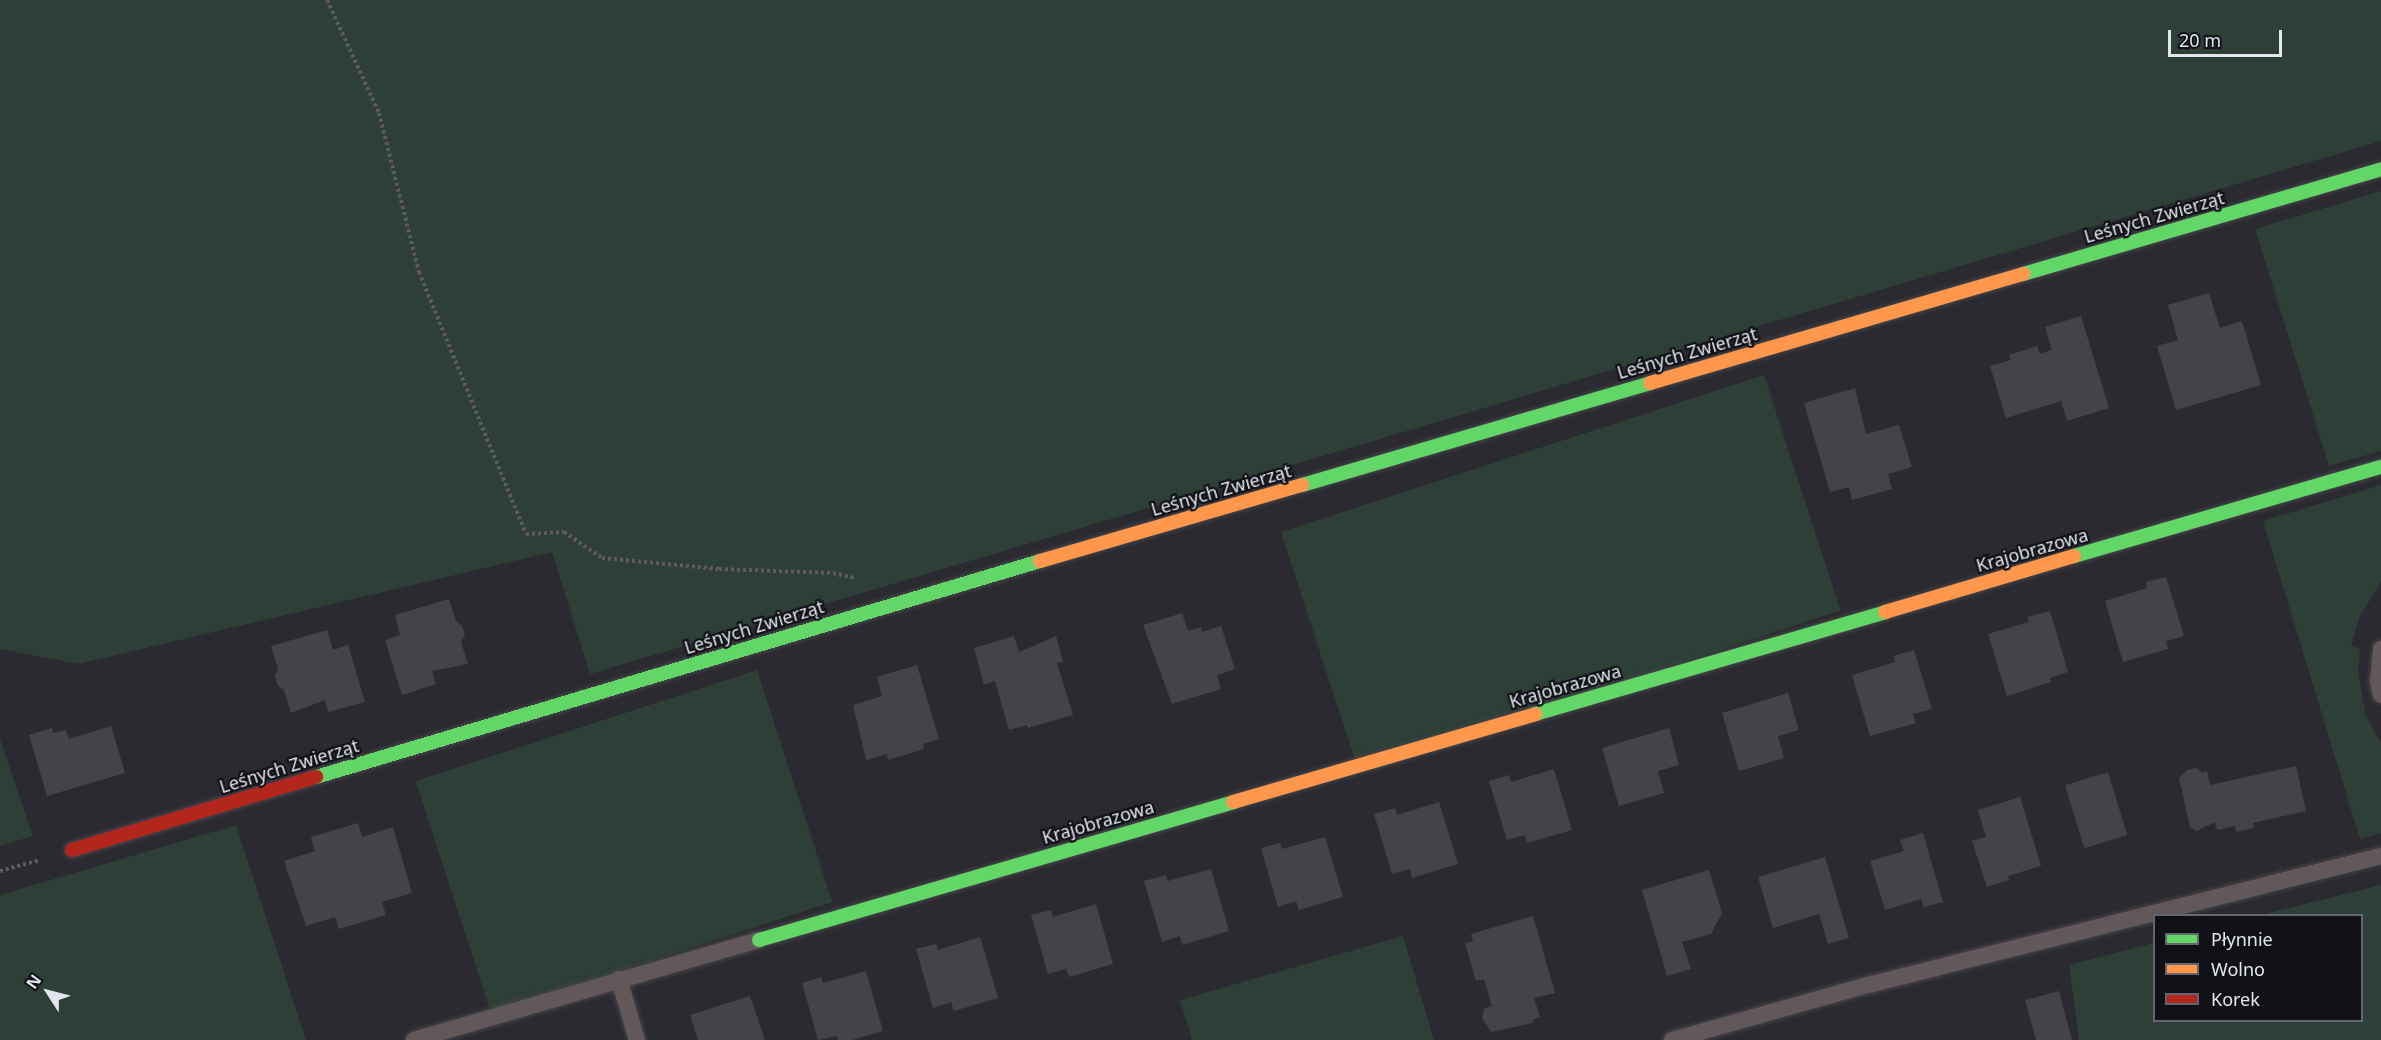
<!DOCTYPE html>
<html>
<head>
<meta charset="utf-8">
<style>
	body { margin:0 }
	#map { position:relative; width:2381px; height:1040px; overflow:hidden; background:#2a2a30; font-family:"Noto Sans",sans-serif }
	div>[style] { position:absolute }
	.green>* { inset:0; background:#2d3f36; transform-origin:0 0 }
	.building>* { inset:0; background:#444348; transform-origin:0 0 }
	.path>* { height:4px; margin-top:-2px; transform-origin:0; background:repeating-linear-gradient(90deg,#605a5b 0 3px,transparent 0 6px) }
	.roads { filter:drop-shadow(0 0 2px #45454a) drop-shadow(0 0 2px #45454a) }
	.lane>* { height:16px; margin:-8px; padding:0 8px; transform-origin:8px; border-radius:8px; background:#625859 }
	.fast>* { height:14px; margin:-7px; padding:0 7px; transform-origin:7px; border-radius:7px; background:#63d668 }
	.slow>* { height:14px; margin:-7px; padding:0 7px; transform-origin:7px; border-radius:7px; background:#ff974d }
	.jam>* { height:14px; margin:-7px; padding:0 7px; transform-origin:7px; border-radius:7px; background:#b3261e }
	span { translate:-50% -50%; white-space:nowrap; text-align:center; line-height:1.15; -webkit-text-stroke:4.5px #101117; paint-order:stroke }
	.street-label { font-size:18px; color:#e4e6ef }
	.legend { position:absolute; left:2153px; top:914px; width:210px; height:108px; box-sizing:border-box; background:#101117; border:2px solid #65666d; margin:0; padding:8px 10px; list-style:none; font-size:18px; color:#e4e6ef }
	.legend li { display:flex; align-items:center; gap:12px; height:30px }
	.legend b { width:30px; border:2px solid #65666d }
	.north { position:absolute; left:18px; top:962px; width:60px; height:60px; -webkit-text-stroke:4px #101117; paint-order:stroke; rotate:306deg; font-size:16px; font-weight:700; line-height:24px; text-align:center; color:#e4e6ef }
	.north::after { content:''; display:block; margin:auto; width:21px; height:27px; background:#e4e6ef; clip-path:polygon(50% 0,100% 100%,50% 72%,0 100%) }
	.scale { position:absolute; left:2168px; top:30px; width:114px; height:27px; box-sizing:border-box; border:3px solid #e4e6ef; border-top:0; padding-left:8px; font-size:18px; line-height:21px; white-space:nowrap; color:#e4e6ef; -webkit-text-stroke:4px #101117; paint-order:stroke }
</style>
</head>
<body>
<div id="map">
	<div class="green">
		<i style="clip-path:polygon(0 0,2381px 0,2381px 141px,590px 674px,552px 552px,78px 664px,0 649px)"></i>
		<i style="clip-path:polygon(2381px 191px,2381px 451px,2329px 466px,2255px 229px)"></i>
		<i style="left:1764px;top:375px;width:248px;height:508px;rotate:72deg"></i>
		<i style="clip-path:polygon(2381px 485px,2381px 582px,2360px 616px,2351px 646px,2360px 649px,2358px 671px,2366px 716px,2381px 743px,2381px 833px,2360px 839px,2263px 521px)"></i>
		<i style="left:757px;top:670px;width:244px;height:359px;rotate:72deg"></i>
		<i style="clip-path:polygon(0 739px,33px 836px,0 846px)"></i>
		<i style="clip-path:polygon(236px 825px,306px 1040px,0 1040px,0 895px)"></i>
		<i style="clip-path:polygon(2381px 885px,2381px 1040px,2079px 1040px,2069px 965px,2154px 943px,2154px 1020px,2362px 1020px,2362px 916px,2261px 915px)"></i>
		<i style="clip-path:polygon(1403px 936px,1434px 1040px,1192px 1040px,1180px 1000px)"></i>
	</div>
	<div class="building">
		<i style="clip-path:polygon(2209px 293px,2220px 328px,2242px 321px,2261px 385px,2176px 410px,2157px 346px,2178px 340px,2168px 305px)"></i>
		<i style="clip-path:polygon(2081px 316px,2109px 408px,2067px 421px,2061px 401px,2006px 418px,1990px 366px,2011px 360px,2009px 355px,2037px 346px,2040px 354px,2052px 350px,2045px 327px)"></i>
		<i style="clip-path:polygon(1855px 388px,1866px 434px,1899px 425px,1912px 467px,1888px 474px,1892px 489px,1852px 500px,1849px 487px,1830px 492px,1804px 403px)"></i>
		<i style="clip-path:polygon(2166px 577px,2184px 636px,2166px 641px,2168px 649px,2123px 662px,2105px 601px,2147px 588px,2146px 582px)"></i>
		<i style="clip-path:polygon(449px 599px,456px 621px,462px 626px,465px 635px,461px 642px,468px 664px,432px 671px,436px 684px,402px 695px,385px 640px,400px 635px,395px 615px)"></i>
		<i style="clip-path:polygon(2050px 611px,2068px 672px,2050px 678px,2051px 682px,2007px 696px,1988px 634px,2029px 622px,2027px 617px)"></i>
		<i style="clip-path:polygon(1182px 613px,1188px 631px,1201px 627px,1202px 632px,1221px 626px,1235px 669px,1217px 675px,1221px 689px,1172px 704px,1143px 625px)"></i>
		<i style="clip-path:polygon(327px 630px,333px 650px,348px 645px,365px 702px,328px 712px,325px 700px,291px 713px,284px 690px,278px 686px,275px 676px,278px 669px,271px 646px)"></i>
		<i style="clip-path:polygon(1014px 636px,1019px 652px,1056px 636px,1063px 662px,1057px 663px,1073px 715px,1028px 728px,1027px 725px,1009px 730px,995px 681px,984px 685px,974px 648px)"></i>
		<i style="clip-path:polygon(1914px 650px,1932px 709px,1913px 714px,1916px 723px,1870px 736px,1852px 675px,1895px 662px,1893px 656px)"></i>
		<i style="clip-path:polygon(917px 665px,939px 739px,923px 744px,924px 749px,888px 760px,887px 754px,866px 760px,853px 705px,882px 696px,877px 677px)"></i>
		<i style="clip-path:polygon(1788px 693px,1799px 730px,1778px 736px,1784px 758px,1739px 771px,1722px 713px)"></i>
		<i style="clip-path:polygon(111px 726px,125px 773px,47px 796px,29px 735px,52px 728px,53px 733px,66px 730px,69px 739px)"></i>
		<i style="clip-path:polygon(1669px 728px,1679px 765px,1658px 771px,1664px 793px,1619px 806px,1602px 748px)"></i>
		<i style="clip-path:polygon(2296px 766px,2306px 811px,2253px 823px,2254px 828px,2236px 832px,2235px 826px,2217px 830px,2215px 822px,2197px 831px,2190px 827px,2179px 778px,2187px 770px,2196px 768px,2202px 773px,2207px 771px,2210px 785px)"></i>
		<i style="clip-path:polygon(1554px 769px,1572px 830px,1527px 843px,1525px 835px,1507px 840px,1489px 781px,1509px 775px,1511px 782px)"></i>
		<i style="left:2108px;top:772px;width:66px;height:45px;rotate:73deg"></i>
		<i style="clip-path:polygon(2020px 797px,2041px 866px,2008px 876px,2009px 880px,1987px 887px,1972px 841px,1986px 837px,1978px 810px)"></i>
		<i style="clip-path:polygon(1439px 802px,1458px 864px,1412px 878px,1410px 869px,1392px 874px,1374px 814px,1395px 808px,1397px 815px)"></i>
		<i style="clip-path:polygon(358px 823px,362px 837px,393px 827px,412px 893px,382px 902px,386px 915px,339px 929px,335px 917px,306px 926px,284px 861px,315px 851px,311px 837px)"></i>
		<i style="clip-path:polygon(1923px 833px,1943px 902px,1924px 907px,1921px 899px,1885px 910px,1870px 861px,1904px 851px,1900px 840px)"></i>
		<i style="clip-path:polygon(1325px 837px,1343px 897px,1299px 910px,1296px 901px,1278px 907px,1261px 848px,1280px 843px,1282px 849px)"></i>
		<i style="clip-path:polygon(1825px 857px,1849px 938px,1828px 944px,1819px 914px,1773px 928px,1758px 877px)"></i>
		<i style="clip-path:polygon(1211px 869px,1229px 931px,1182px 945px,1180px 936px,1162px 942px,1144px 881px,1166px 875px,1168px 881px)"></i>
		<i style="clip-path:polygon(1709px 870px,1722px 913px,1711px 934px,1682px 942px,1691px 969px,1667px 976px,1642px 890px)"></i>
		<i style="clip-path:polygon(1096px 904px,1113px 964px,1069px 977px,1066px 969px,1048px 974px,1031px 915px,1051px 910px,1053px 917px)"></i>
		<i style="clip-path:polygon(1533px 916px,1555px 993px,1534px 998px,1540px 1017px,1534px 1019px,1533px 1023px,1491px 1032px,1482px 1018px,1484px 1009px,1492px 1006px,1484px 979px,1476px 981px,1465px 943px,1473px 941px,1471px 934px)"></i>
		<i style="clip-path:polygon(980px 937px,998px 998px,954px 1011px,951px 1002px,933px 1008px,916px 949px,936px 944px,938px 950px)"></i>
		<i style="clip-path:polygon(866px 971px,883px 1031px,852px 1040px,838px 1040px,837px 1036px,818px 1040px,802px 983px,821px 977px,823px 983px)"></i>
		<i style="clip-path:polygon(2059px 991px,2072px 1040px,2036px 1040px,2025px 1000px)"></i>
		<i style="clip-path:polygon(750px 996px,765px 1040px,698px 1040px,690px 1015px)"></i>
	</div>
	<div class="path">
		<i style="left:327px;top:0;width:124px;rotate:65.3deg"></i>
		<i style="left:379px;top:113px;width:164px;rotate:75.9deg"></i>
		<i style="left:419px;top:272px;width:283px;rotate:67.8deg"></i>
		<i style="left:526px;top:534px;width:38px;rotate:-3deg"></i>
		<i style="left:564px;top:532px;width:46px;rotate:34.4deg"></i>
		<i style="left:602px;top:558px;width:118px;rotate:5.4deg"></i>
		<i style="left:719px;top:569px;width:114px;rotate:2deg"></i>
		<i style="left:833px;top:573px;width:22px;rotate:13deg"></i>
		<i style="left:0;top:871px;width:41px;rotate:-15.4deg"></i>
	</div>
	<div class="roads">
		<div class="lane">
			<i style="left:2381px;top:649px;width:33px;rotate:95deg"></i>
			<i style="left:2378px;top:682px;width:13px;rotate:77deg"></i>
			<i style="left:619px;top:979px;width:64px;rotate:73.6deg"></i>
			<i style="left:414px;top:1040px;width:359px;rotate:-16.2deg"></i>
			<i style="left:1672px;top:1040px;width:204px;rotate:-15.7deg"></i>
			<i style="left:1868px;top:985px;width:529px;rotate:-14.12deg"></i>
		</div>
		<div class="fast">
			<i style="left:2023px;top:274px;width:373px;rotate:-16.3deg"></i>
			<i style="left:1302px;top:485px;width:363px;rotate:-16.3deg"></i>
			<i style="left:2074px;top:556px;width:320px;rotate:-16.2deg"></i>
			<i style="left:1535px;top:714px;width:365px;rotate:-16.2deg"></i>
			<i style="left:316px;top:777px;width:756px;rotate:-16.61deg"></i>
			<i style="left:759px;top:940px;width:494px;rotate:-16.2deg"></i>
		</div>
		<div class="slow">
			<i style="left:1650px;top:383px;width:389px;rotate:-16.3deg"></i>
			<i style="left:1040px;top:561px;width:273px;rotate:-16.2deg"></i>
			<i style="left:1885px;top:612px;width:197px;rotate:-16.5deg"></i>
			<i style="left:1233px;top:802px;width:315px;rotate:-16.2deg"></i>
		</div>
		<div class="jam">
			<i style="left:72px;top:850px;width:255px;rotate:-16.7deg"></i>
		</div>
	</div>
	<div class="street-label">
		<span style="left:2154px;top:217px;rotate:-16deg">Leśnych Zwierząt</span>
		<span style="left:1687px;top:353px;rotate:-16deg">Leśnych Zwierząt</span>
		<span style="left:1221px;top:490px;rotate:-16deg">Leśnych Zwierząt</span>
		<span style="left:2032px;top:550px;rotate:-16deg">Krajobrazowa</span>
		<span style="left:754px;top:627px;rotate:-17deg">Leśnych Zwierząt</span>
		<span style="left:1565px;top:686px;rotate:-16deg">Krajobrazowa</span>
		<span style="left:289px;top:766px;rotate:-17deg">Leśnych Zwierząt</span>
		<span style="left:1098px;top:822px;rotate:-16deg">Krajobrazowa</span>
	</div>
	<ul class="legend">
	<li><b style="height:8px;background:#63d668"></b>Płynnie</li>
	<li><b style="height:8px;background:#ff974d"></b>Wolno</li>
	<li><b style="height:8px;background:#b3261e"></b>Korek</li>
	</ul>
	<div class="north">N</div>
	<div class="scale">20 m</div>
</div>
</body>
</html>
